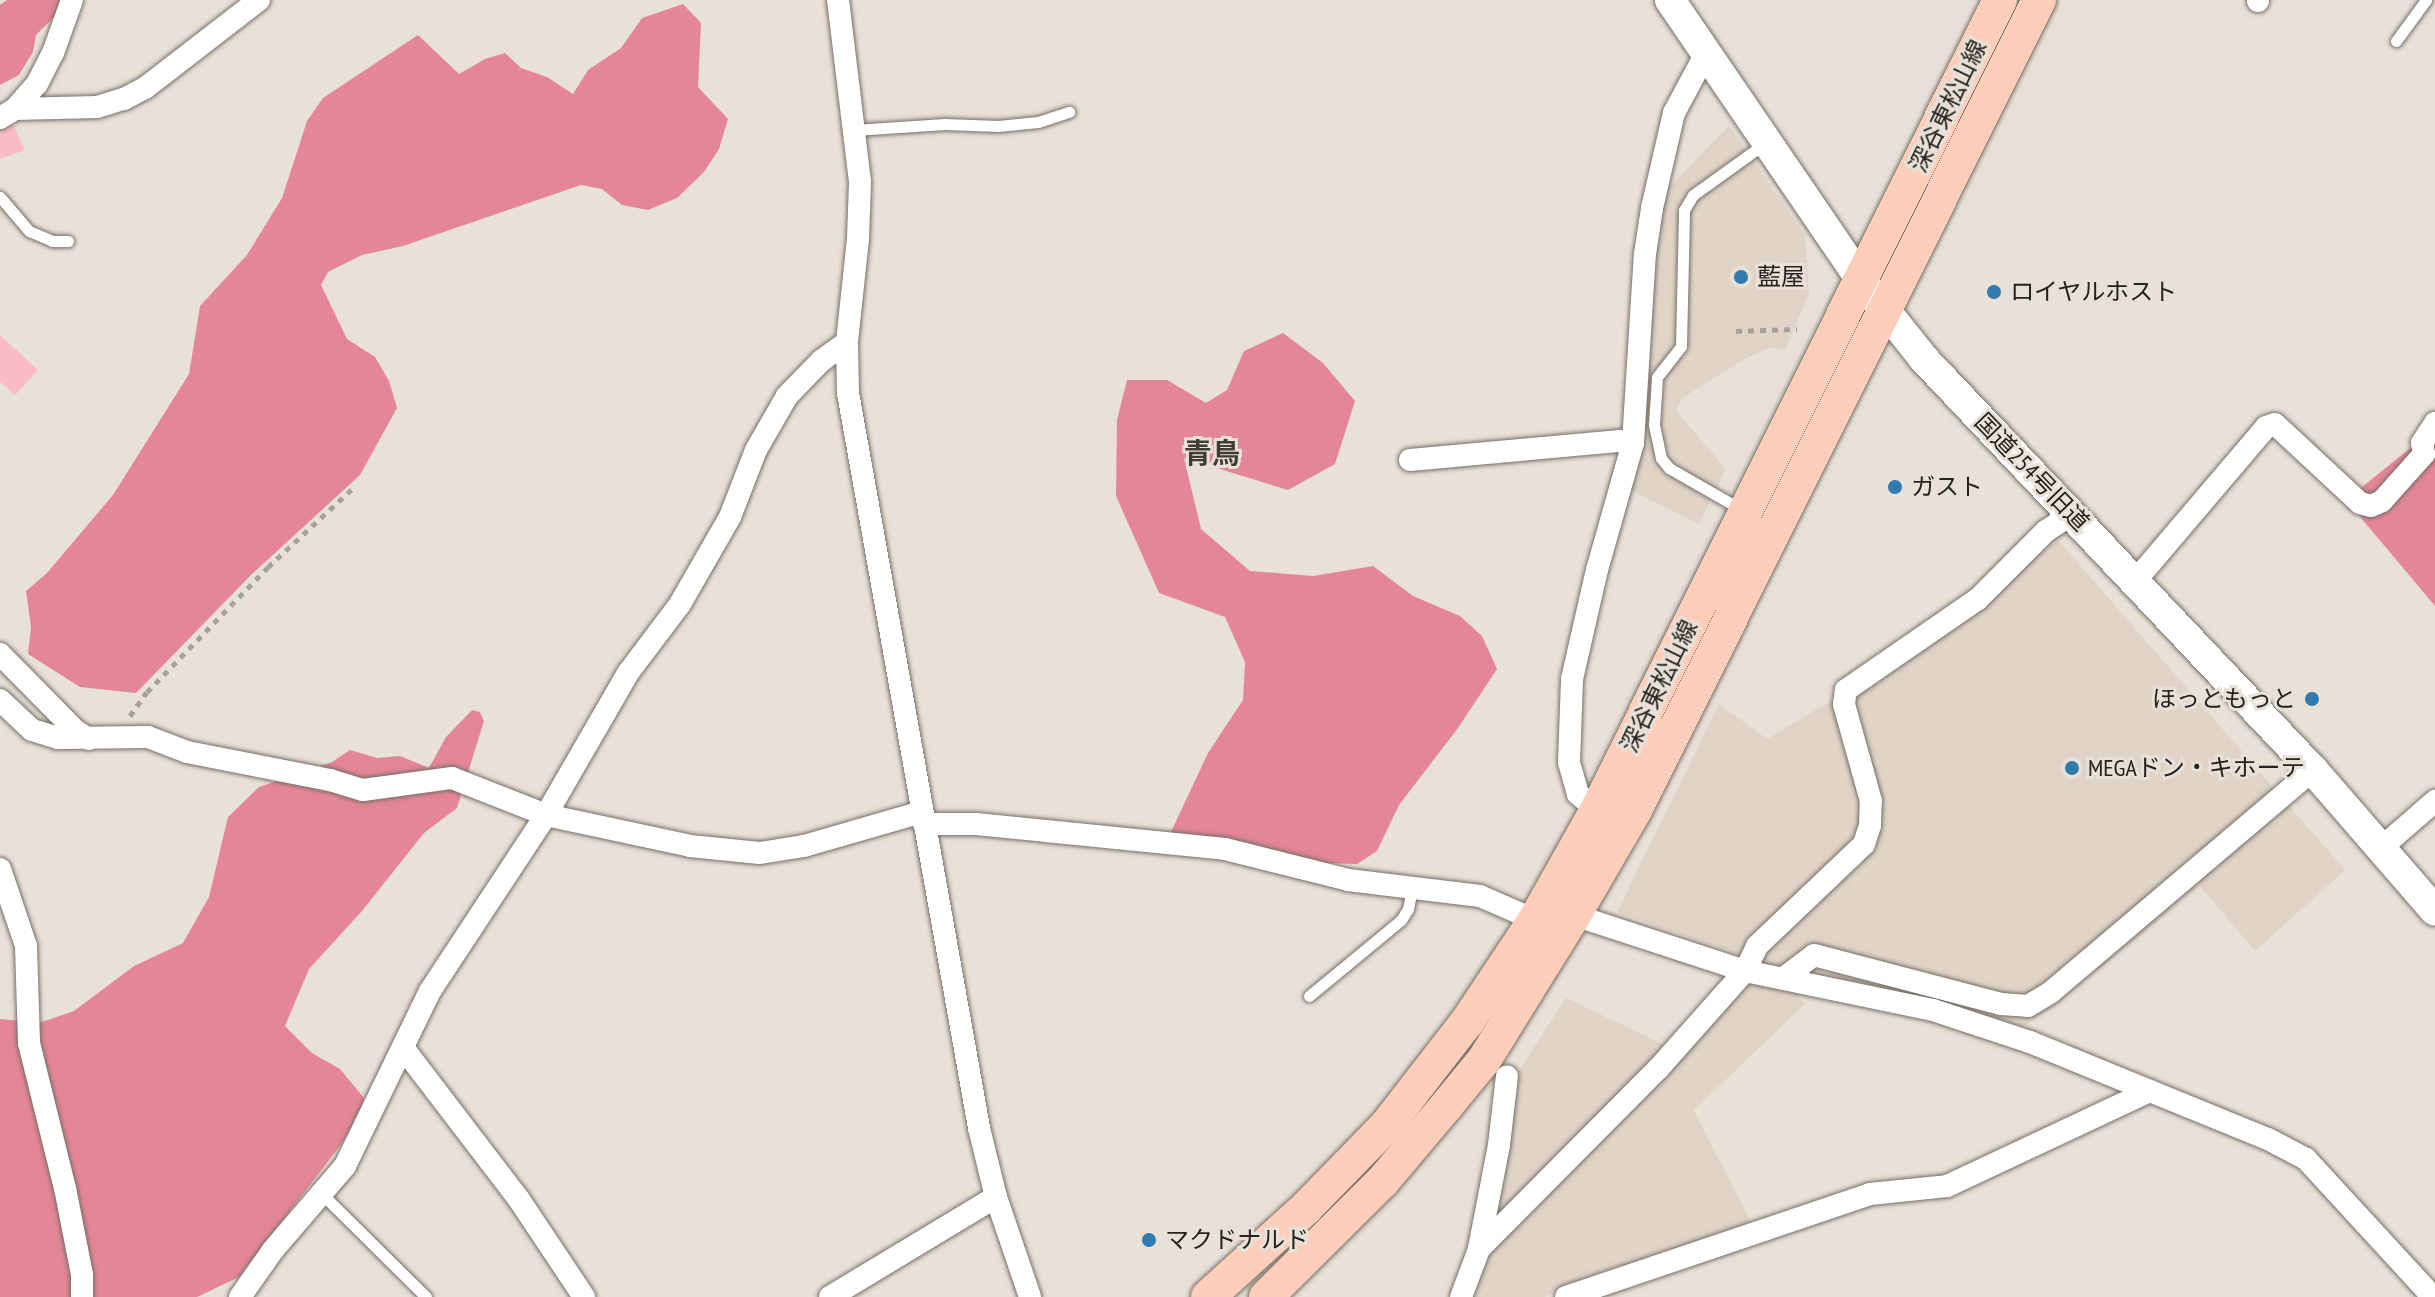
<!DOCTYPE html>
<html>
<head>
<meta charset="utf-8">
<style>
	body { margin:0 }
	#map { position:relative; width:2435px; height:1297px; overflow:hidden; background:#e8e1d8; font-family:"PT Sans Narrow","Noto Sans JP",sans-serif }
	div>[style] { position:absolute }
	.built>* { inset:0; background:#dfd4c6 }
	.green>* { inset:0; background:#fabbc4 }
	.forest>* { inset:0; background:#e58696 }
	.path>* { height:5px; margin-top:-2.5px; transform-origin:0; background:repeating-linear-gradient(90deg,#a6a19a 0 6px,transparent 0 12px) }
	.roads { filter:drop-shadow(0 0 2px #756f67) drop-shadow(0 0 2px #756f67) }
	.lane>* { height:11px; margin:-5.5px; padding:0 5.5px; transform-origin:5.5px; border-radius:5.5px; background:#fff }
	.street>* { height:22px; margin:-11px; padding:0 11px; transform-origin:11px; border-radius:11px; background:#fff }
	.secondary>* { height:30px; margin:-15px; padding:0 15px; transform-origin:15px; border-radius:15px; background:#fff }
	.primary>* { height:34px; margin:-17px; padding:0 17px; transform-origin:17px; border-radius:17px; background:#feceba }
	.dots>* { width:22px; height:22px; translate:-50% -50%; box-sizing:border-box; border:4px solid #e8e1d8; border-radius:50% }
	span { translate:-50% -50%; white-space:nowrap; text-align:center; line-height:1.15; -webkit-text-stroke:6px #e8e1d8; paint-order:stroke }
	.street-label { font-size:24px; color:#24221f }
	.poi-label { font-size:24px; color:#24221f }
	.left { translate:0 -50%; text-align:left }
	.right { translate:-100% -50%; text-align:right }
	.quarter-label { font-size:28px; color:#403b34; font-weight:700 }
</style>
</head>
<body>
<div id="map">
	<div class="built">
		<i style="clip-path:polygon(1729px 126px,1805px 235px,1809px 294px,1785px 350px,1769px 348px,1744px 359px,1681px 399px,1676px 411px,1726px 469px,1699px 524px,1624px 487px,1650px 253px,1662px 194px)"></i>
		<i style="clip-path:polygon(2058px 540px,2345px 870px,2255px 951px,2200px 886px,2053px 1008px,2016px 1030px,1806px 975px,1798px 997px,1805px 1004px,1694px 1110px,1752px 1225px,1614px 1270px,1544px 1297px,1470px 1297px,1506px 1149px,1518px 1072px,1566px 998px,1669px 1047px,1743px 956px,1617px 912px,1719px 704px,1767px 739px,1831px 701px,1856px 698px,1958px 622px)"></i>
	</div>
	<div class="green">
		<i style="clip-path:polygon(11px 120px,25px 150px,0 159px,0 125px)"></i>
		<i style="clip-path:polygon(0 335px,38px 370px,15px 395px,0 382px)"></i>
	</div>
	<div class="forest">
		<i style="clip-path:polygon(7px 0,60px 0,57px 14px,36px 35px,33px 52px,19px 75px,0 85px,0 5px)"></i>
		<i style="clip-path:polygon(683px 4px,701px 23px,698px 87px,728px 119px,719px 149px,704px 172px,677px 198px,648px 210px,622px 205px,602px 189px,581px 185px,403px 246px,362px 255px,328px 272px,321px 285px,347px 339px,375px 357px,389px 381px,397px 408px,360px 475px,252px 574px,136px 693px,80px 687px,28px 654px,31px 627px,26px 591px,47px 573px,113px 495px,189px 374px,200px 306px,247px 255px,282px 198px,307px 121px,323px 98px,418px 35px,459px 74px,485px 59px,505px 53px,521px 68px,547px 77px,573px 94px,588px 70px,621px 48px,642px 18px)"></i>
		<i style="clip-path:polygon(1283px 333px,1323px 363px,1355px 401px,1335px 464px,1288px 490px,1184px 458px,1201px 529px,1250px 571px,1313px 576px,1373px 566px,1413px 596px,1460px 616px,1482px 636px,1497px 669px,1458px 728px,1399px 805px,1377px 851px,1357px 864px,1325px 863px,1225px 838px,1170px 834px,1208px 753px,1243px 700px,1245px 662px,1225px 617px,1159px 593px,1116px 496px,1117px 420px,1127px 380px,1167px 380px,1206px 403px,1227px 390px,1244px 351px)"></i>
		<i style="clip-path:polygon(2435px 428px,2435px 606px,2346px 500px)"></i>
		<i style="clip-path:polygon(472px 710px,480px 712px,484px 721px,457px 808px,424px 833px,362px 911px,309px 969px,285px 1026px,312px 1053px,340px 1069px,364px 1098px,360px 1116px,339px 1147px,239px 1277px,197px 1297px,0 1297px,0 1019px,39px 1023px,74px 1011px,134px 966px,183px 943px,209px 897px,228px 817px,259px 787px,332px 762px,350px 750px,377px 758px,400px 756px,429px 768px,446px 737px)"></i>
	</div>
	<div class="path">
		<i style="left:1736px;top:331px;width:61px;rotate:-1.9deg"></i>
		<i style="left:130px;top:716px;width:29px;rotate:-55deg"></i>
		<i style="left:147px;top:692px;width:174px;rotate:-45.9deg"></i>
		<i style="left:268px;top:567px;width:115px;rotate:-42.9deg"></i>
	</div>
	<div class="roads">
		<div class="lane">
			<i style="left:2396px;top:41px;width:51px;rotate:-53.8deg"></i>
			<i style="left:854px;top:130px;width:91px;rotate:-3.8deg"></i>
			<i style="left:945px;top:124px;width:53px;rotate:2.2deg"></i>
			<i style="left:998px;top:126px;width:40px;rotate:-5.7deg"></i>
			<i style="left:1038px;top:122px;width:33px;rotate:-18deg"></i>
			<i style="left:0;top:197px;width:45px;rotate:49.5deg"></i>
			<i style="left:29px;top:231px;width:25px;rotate:23deg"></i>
			<i style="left:52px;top:241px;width:16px"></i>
			<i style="left:1744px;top:511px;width:86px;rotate:-150.2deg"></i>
			<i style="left:1669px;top:468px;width:13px;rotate:-129deg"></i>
			<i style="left:1661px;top:458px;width:35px;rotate:-102deg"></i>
			<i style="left:1654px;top:424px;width:47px;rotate:-86.3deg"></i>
			<i style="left:1657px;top:377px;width:39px;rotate:-52deg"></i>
			<i style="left:1681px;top:346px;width:136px;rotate:-88.7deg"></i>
			<i style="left:1684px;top:210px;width:17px;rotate:-59deg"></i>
			<i style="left:1693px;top:195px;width:87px;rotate:-35.7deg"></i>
			<i style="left:1309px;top:996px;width:119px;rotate:-39.6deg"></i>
			<i style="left:1401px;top:920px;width:13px;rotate:-58deg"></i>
			<i style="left:1408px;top:909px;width:20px;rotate:-79deg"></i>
			<i style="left:323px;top:1195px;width:145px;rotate:44.7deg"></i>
		</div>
		<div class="street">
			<i style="left:838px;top:0;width:183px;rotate:83.1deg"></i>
			<i style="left:860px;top:182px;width:57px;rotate:92deg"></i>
			<i style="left:858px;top:239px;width:104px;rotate:96.1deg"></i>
			<i style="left:847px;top:342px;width:51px;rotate:88.9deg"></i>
			<i style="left:848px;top:393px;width:747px;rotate:79.89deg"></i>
			<i style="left:979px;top:1128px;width:71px;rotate:76.2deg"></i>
			<i style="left:996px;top:1197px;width:106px;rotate:71.2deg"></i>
			<i style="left:2258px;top:0;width:1px;rotate:90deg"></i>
			<i style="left:15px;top:109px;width:33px;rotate:-49deg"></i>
			<i style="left:37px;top:84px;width:35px;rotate:-63deg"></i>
			<i style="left:53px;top:53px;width:56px;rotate:-70.3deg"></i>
			<i style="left:0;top:118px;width:17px;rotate:-31deg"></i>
			<i style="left:15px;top:109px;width:82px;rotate:-1.4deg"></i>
			<i style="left:97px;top:107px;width:28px;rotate:-17deg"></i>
			<i style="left:124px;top:99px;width:24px;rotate:-28deg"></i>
			<i style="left:145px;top:88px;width:144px;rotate:-37.7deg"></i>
			<i style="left:1410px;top:460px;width:211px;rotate:-5.2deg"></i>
			<i style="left:1620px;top:441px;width:13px;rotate:9deg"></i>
			<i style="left:2136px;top:580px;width:201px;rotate:-49.6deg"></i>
			<i style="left:2266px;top:427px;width:9px;rotate:-18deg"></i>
			<i style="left:2275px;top:424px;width:116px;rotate:42.9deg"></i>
			<i style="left:2360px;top:503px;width:11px;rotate:15deg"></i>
			<i style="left:2371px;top:506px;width:12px;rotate:-24deg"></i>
			<i style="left:2382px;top:501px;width:63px;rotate:-48.2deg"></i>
			<i style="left:2424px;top:454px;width:11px;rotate:-100deg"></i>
			<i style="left:2422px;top:443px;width:24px;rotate:-57deg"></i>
			<i style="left:0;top:654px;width:108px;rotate:45.4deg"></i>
			<i style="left:76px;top:731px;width:15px;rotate:32deg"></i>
			<i style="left:0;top:700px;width:44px;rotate:43.2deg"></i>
			<i style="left:32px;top:730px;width:27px;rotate:17deg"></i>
			<i style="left:58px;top:738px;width:90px;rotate:-0.6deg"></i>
			<i style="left:148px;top:737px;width:42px;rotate:21deg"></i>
			<i style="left:187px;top:752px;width:146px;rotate:11.1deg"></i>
			<i style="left:330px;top:780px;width:34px;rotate:17deg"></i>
			<i style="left:363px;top:790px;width:90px;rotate:-7.7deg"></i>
			<i style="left:452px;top:778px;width:101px;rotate:21.5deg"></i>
			<i style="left:546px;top:815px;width:147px;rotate:12.1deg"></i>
			<i style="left:690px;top:846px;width:70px;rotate:5.7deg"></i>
			<i style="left:760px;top:853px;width:45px;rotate:-9deg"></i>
			<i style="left:804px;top:846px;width:123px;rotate:-16.1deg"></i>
			<i style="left:1597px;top:810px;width:25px;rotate:-140deg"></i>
			<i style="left:1578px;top:794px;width:33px;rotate:-106deg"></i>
			<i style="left:1569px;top:762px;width:83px;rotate:-87.9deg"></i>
			<i style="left:1572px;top:679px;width:112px;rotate:-77.1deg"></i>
			<i style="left:1597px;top:570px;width:132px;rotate:-74.2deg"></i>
			<i style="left:1633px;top:443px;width:189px;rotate:-86.4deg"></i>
			<i style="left:1645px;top:254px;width:47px;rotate:-81.3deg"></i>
			<i style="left:1652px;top:208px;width:98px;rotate:-77deg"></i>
			<i style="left:1674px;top:113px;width:68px;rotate:-61.9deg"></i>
			<i style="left:924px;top:824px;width:52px"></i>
			<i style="left:976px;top:824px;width:250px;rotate:5.7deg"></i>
			<i style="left:1225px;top:849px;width:127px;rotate:14.1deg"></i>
			<i style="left:1348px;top:880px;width:133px;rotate:6.9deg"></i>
			<i style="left:1480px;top:896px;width:60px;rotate:23.6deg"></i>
			<i style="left:2381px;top:848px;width:72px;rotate:-41deg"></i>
			<i style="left:0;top:869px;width:81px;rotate:71.3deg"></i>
			<i style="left:26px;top:946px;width:97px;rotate:88.2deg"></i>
			<i style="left:29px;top:1043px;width:149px;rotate:76.1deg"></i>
			<i style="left:65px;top:1188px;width:89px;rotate:78.9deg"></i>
			<i style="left:82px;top:1275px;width:22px;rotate:90deg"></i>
			<i style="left:1574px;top:915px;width:180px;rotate:18.1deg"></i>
			<i style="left:1745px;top:971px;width:192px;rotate:11.7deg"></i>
			<i style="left:1933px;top:1010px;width:102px;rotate:18.3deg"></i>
			<i style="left:2030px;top:1042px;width:257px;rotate:22.2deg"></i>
			<i style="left:2268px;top:1139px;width:43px;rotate:27.8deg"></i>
			<i style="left:2306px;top:1159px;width:188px;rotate:47.4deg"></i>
			<i style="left:1785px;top:977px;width:36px;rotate:-37deg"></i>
			<i style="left:1814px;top:955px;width:193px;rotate:14.7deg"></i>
			<i style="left:2001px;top:1004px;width:27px;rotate:4deg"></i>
			<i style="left:2028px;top:1006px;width:27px;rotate:-31deg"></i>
			<i style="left:2051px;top:992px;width:343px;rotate:-40.3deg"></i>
			<i style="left:404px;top:1049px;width:188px;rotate:52.6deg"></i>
			<i style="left:518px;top:1198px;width:119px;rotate:56.3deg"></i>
			<i style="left:1479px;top:1248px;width:105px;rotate:-79deg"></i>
			<i style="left:1499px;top:1145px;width:69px;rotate:-83.4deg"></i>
			<i style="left:240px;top:1297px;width:57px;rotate:-54.9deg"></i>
			<i style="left:273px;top:1250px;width:111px;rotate:-49.4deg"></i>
			<i style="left:345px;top:1166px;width:195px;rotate:-64.1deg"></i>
			<i style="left:430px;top:991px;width:211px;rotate:-56.6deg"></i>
			<i style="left:546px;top:815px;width:164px;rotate:-60deg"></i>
			<i style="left:628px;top:673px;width:86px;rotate:-53deg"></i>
			<i style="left:680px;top:604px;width:100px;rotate:-60.1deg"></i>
			<i style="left:730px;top:517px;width:72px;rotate:-68.8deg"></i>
			<i style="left:756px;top:450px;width:62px;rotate:-60.1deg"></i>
			<i style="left:787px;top:396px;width:49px;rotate:-45.8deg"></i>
			<i style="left:821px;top:361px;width:32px;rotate:-36deg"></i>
			<i style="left:830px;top:1297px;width:194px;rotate:-31.1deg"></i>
			<i style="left:1461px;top:1297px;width:51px;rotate:-69.4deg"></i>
			<i style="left:1479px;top:1249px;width:254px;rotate:-45.2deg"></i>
			<i style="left:1658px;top:1069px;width:131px;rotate:-48.4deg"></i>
			<i style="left:1745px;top:971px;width:28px;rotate:-64deg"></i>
			<i style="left:1757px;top:946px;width:148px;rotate:-43.6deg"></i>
			<i style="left:1864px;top:844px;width:20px;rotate:-72deg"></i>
			<i style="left:1870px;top:825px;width:24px;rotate:-88deg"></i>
			<i style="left:1871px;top:801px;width:101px;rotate:-105.6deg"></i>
			<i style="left:1844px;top:704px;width:14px;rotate:-82deg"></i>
			<i style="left:1846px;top:690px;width:160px;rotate:-34.6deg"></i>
			<i style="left:1978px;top:599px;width:96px;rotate:-45deg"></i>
			<i style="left:2046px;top:531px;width:31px;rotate:-33deg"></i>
			<i style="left:1566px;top:1297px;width:321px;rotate:-18.7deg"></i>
			<i style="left:1870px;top:1194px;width:77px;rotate:-5.9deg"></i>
			<i style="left:1947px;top:1186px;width:224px;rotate:-25.1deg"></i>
		</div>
		<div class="secondary">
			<i style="left:1670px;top:0;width:339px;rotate:55.7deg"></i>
			<i style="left:1861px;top:280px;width:101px;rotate:51.4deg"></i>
			<i style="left:1924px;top:359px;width:566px;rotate:46.58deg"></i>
			<i style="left:2313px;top:770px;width:186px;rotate:49.1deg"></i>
		</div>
		<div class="primary">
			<i style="left:1208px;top:1297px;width:132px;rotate:-42.2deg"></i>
			<i style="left:1306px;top:1208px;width:116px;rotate:-45.7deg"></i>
			<i style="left:1387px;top:1125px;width:130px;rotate:-52.2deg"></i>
			<i style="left:1467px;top:1022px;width:123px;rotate:-56.3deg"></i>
			<i style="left:1535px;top:920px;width:126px;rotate:-60.6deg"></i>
			<i style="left:1597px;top:810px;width:905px;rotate:-63.55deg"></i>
			<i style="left:1266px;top:1297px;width:163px;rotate:-44.8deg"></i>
			<i style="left:1382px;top:1182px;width:101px;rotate:-49.8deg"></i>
			<i style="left:1447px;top:1105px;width:58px;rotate:-50.6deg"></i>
			<i style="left:1484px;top:1060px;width:171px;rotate:-58.2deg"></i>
			<i style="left:1574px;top:915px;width:121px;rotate:-59.8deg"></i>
			<i style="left:1635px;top:810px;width:905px;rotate:-63.49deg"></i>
		</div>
	</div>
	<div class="dots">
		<i style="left:1741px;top:277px;background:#317aae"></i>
		<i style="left:1994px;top:292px;background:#317aae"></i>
		<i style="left:1895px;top:487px;background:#317aae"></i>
		<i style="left:2312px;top:699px;background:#317aae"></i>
		<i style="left:2072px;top:768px;background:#317aae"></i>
		<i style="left:1149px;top:1240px;background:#317aae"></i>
	</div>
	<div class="street-label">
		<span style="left:1948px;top:106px;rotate:-64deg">深谷東松山線</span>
		<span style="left:2032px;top:472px;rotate:46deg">国道254号旧道</span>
		<span style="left:1659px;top:686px;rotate:-64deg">深谷東松山線</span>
	</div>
	<div class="poi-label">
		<span class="left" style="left:1757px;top:277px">藍屋</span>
		<span class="left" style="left:2010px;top:292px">ロイヤルホスト</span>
		<span class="left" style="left:1911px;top:487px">ガスト</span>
		<span class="right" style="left:2296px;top:699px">ほっともっと</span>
		<span class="left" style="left:2088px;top:768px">MEGAドン・キホーテ</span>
		<span class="left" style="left:1165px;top:1240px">マクドナルド</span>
	</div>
	<div class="quarter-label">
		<span style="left:1212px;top:453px">青鳥</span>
	</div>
</div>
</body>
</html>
